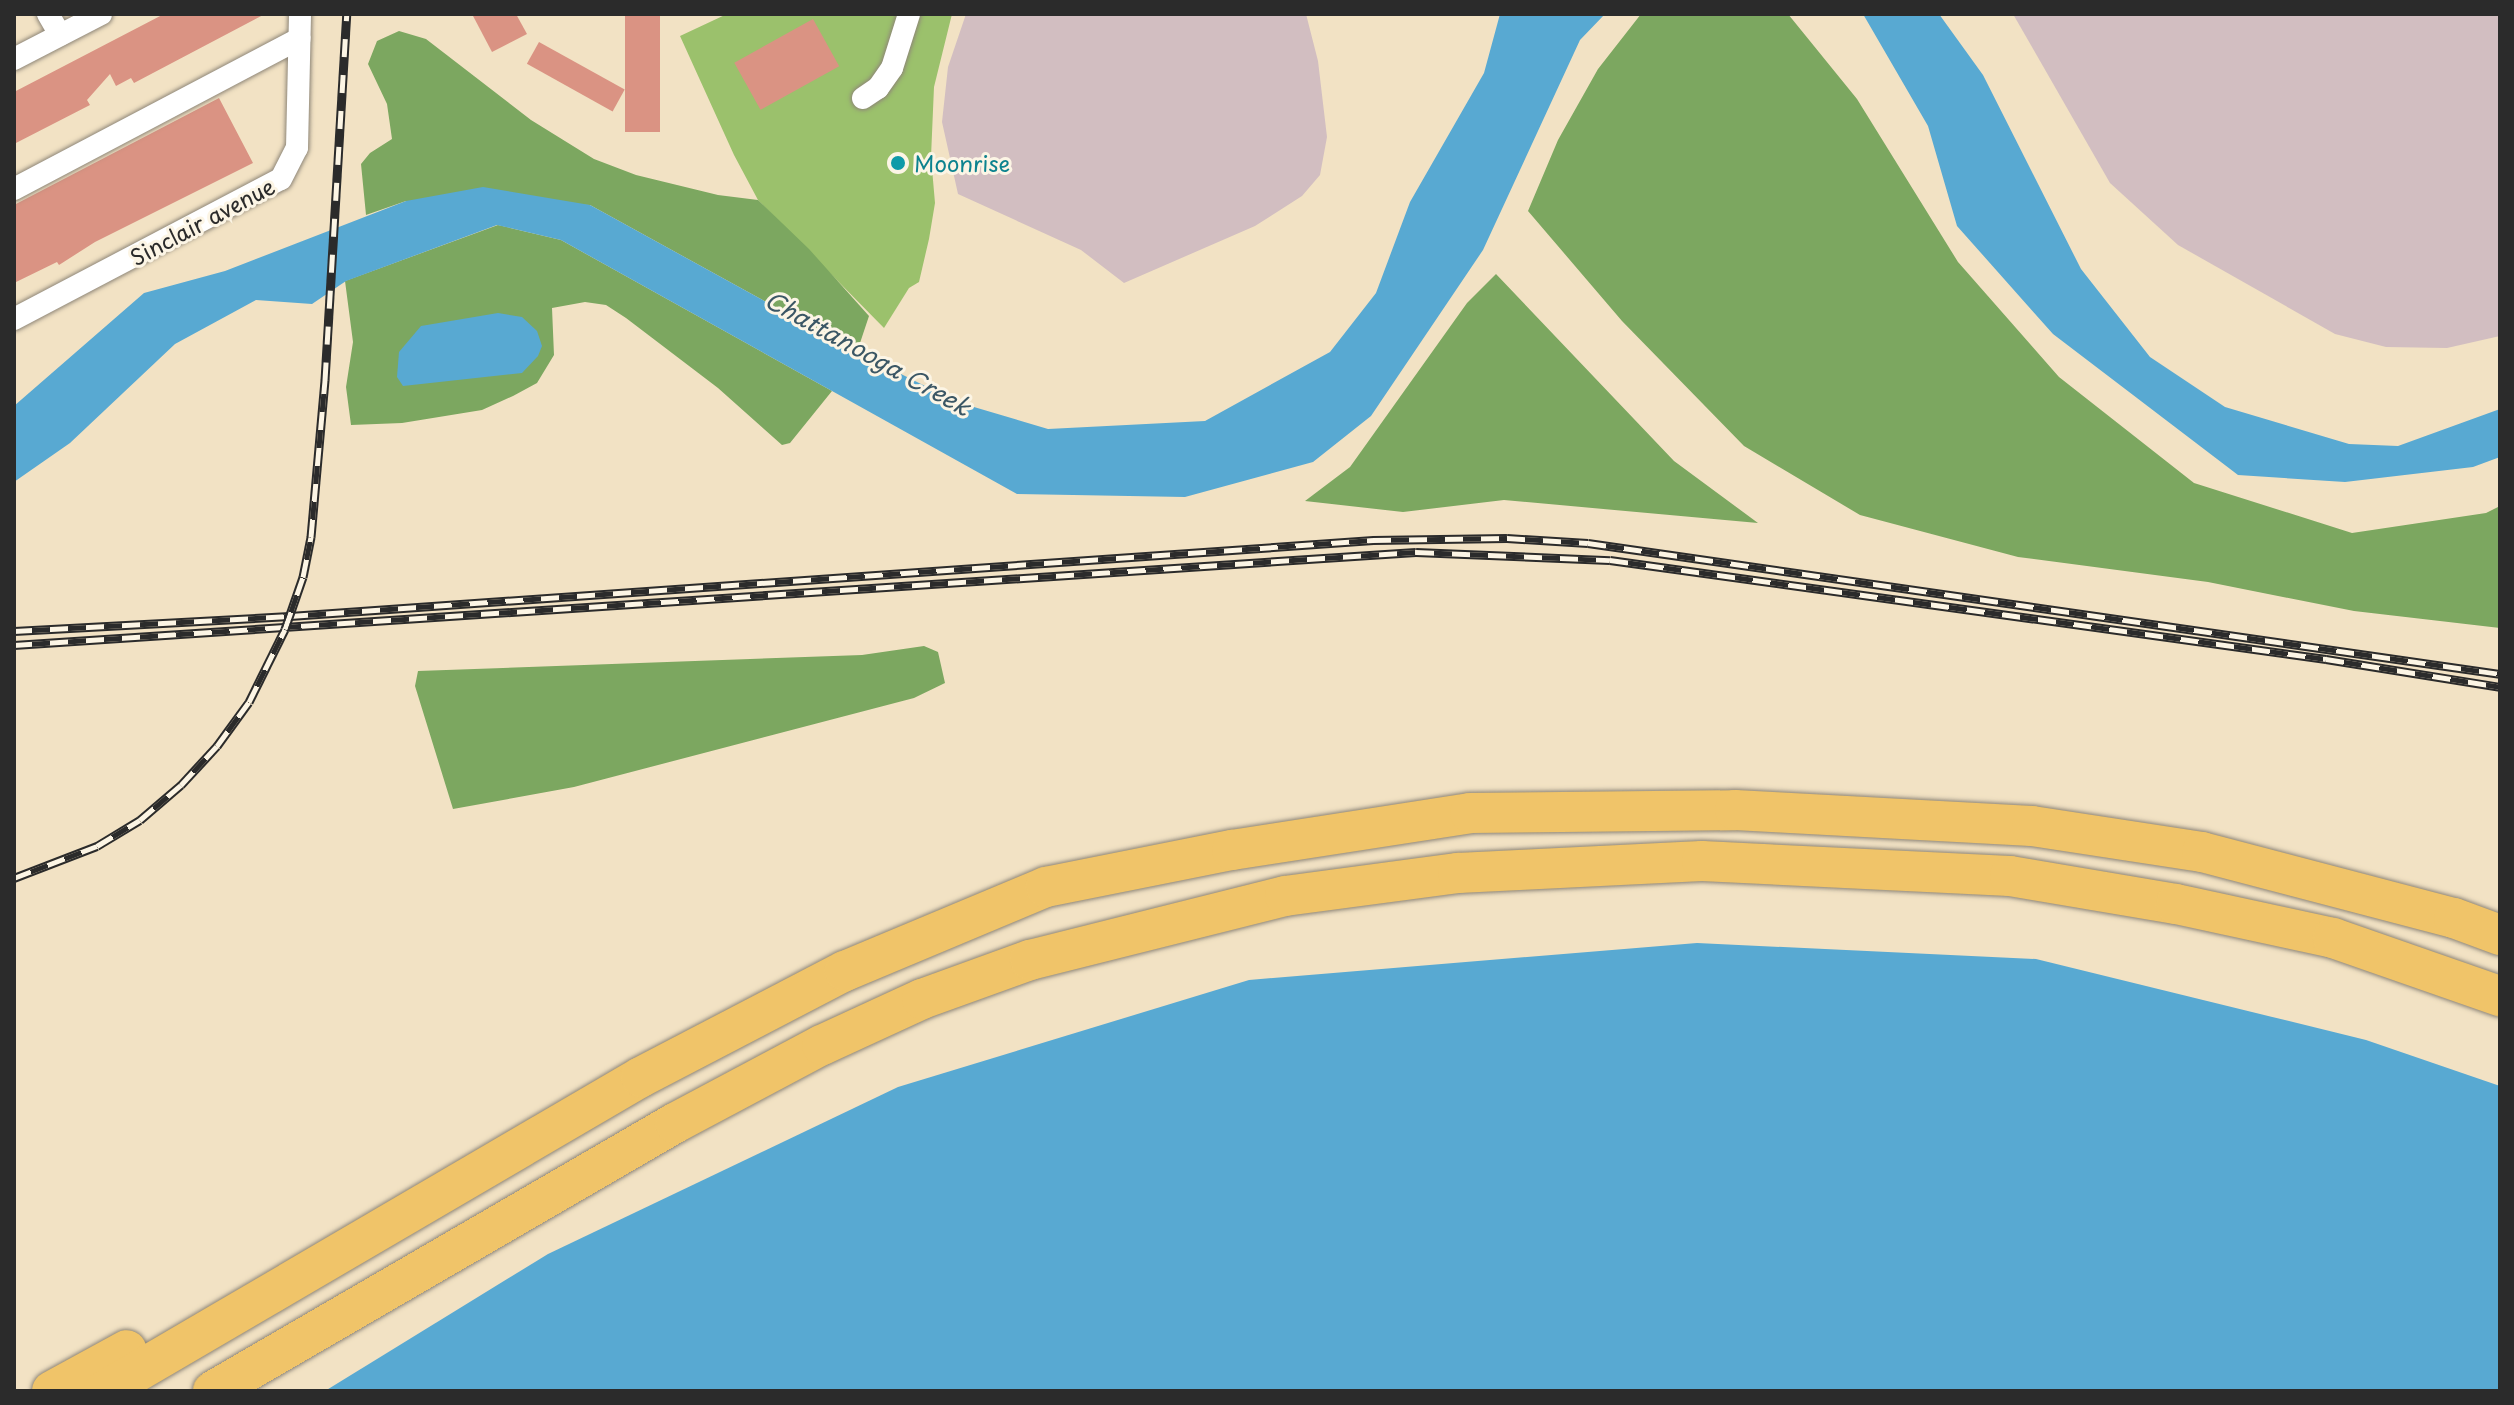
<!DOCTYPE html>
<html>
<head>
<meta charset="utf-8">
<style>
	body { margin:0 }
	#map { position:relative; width:2514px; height:1405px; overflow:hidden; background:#f2e2c4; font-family:"Playpen Sans",sans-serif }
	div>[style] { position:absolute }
	.industrial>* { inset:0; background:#d2bec1 }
	.green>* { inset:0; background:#9bc16c }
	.forest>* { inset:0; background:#7ca760 }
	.water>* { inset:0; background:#58a9d2 }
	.building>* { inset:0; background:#da9383; transform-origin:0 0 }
	.roads { filter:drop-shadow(0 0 2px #8e8678) drop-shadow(0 0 2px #8e8678) }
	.minor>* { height:22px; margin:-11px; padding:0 11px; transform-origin:11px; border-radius:11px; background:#fff }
	.motorway>* { height:40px; margin:-20px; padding:0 20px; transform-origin:20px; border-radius:20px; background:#f0c469 }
	.rail>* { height:9px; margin-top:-4.5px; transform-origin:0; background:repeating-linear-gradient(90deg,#fcf5e5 0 18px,#2b2b2b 0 36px); box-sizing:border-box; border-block:2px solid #2b2b2b }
	.dots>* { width:22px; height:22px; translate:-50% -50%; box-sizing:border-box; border:4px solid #fcf5e5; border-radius:50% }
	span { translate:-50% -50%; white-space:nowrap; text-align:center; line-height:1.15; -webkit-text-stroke:6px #fcf5e5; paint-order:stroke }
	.culture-label { font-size:22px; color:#0d838f }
	.left { translate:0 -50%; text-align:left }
	.street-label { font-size:22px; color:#2b2b2b }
	.water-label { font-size:24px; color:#3b5765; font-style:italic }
	.frame { position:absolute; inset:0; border:16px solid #2b2b2b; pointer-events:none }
</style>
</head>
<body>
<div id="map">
	<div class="industrial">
		<i style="clip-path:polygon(966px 14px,1306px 14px,1318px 61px,1327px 137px,1320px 175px,1302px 196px,1255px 226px,1124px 283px,1081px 250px,958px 194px,942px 122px,948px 67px)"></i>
		<i style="clip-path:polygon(2013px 14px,2500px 14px,2500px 336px,2447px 348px,2386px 347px,2335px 334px,2178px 245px,2110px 183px)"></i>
	</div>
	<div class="green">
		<i style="clip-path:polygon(727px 14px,952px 14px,934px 87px,931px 157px,935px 203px,929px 239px,919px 282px,909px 288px,884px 328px,758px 200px,734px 155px,680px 36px)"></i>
	</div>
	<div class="forest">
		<i style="clip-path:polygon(1641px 14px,1788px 14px,1857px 99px,1958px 262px,2059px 377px,2194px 483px,2352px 533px,2486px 513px,2500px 506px,2500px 628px,2354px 611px,2208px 582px,2018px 557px,1860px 515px,1744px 446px,1622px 321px,1528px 211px,1558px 140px,1598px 69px)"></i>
		<i style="clip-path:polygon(399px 31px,426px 39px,531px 120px,594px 159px,636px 175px,718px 195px,758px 200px,809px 249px,869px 316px,857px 352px,590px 205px,406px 201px,366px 215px,361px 164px,370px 153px,392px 139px,387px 104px,368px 64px,377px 41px)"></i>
		<i style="clip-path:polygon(498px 225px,561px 240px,832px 391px,790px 443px,782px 445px,718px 388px,626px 318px,606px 305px,585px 302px,552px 308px,554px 355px,537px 383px,513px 396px,482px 410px,402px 423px,351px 425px,346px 387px,353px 342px,345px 281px)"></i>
		<i style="clip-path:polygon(1496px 274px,1674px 461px,1758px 523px,1504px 500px,1403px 512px,1305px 501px,1350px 467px,1467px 303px)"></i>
		<i style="clip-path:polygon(924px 646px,938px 652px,945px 683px,914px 698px,574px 787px,453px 809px,415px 686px,418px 671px,862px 655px)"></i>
	</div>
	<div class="water">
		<i style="clip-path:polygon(1500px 14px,1605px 14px,1580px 40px,1483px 250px,1371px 416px,1313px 462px,1185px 497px,1017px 494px,561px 240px,497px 225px,346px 281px,312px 304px,256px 300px,175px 344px,70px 443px,14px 482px,14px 406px,144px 293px,225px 271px,406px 201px,483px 187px,590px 205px,857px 352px,957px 402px,1048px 429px,1205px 421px,1330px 352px,1376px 293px,1410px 202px,1484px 73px)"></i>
		<i style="clip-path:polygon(1863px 14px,1939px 14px,1983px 75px,2081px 269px,2150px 357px,2225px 407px,2349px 444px,2398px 446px,2500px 409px,2500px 457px,2473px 467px,2345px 482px,2238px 475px,2053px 334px,1957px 226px,1928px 126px)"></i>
		<i style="clip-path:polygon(498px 313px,522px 317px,537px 331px,542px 346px,538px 356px,522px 373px,403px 386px,397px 377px,399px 352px,421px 326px)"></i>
		<i style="clip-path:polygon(1697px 943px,2036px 959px,2366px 1040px,2500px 1086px,2500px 1391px,325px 1391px,548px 1254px,898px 1087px,1249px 980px)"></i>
	</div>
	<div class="building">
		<i style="clip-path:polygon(164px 14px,265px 14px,134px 83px,131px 78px,116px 86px,110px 74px,87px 100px,90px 105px,14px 144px,14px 92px)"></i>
		<i style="clip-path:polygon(472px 14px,516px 14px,527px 34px,492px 52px)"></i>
		<i style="left:625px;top:14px;width:35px;height:118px"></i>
		<i style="left:813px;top:19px;width:54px;height:90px;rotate:61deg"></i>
		<i style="left:539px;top:42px;width:98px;height:25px;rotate:29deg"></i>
		<i style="clip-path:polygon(219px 98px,253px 163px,95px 242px,59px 265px,57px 262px,14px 283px,14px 205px)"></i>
	</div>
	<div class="roads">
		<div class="minor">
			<i style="left:48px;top:14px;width:24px;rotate:60deg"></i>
			<i style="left:14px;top:59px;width:98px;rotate:-27.3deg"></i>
			<i style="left:863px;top:98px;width:18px;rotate:-34deg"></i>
			<i style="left:878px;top:88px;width:24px;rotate:-55deg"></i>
			<i style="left:892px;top:68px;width:57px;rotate:-72.5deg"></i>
			<i style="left:14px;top:189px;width:323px;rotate:-27.8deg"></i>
			<i style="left:14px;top:319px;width:301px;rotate:-27.7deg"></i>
			<i style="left:281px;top:179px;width:35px;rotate:-63deg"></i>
			<i style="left:297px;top:148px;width:134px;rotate:-88.7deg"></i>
		</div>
		<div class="motorway">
			<i style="left:52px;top:1391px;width:85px;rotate:-28.7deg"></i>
			<i style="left:104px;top:1391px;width:622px;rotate:-30.32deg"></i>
			<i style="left:641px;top:1077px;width:230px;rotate:-27.5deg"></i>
			<i style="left:845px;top:971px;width:218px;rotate:-22.7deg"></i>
			<i style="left:1046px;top:887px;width:190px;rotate:-11.3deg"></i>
			<i style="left:1232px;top:850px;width:241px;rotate:-8.8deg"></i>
			<i style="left:1470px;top:813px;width:265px;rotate:-0.6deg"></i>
			<i style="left:1735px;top:810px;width:297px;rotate:3.1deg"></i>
			<i style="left:2032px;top:826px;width:172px;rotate:8.7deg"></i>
			<i style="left:2202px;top:852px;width:260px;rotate:14.7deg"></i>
			<i style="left:2454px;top:918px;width:49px;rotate:20.3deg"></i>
			<i style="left:213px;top:1391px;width:534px;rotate:-30.12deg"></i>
			<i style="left:675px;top:1123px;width:166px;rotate:-28deg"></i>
			<i style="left:822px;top:1045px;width:110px;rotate:-24.7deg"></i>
			<i style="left:922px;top:999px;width:115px;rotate:-19.9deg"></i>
			<i style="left:1030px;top:960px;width:263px;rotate:-14.1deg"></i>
			<i style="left:1285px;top:896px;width:175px;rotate:-7.6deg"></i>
			<i style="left:1458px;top:873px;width:244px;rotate:-2.8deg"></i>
			<i style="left:1702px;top:861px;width:308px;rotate:2.8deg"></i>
			<i style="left:2010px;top:876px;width:168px;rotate:9.6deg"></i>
			<i style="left:2176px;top:904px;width:161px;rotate:12.2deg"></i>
			<i style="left:2333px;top:938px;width:177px;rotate:19.2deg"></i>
		</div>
	</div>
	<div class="rail">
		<i style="left:14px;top:631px;width:276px;rotate:-3.1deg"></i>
		<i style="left:290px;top:616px;width:1086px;rotate:-4.01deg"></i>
		<i style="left:1373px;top:540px;width:134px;rotate:-0.9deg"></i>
		<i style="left:1507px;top:538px;width:81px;rotate:3.5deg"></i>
		<i style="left:1588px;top:543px;width:921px;rotate:8.17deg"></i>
		<i style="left:14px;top:645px;width:1405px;rotate:-3.8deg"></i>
		<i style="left:1416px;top:552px;width:194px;rotate:2.4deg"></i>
		<i style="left:1610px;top:560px;width:723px;rotate:7.87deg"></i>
		<i style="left:2326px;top:659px;width:176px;rotate:9.1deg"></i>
		<i style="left:14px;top:878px;width:89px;rotate:-21.1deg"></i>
		<i style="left:97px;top:846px;width:50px;rotate:-31.2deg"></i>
		<i style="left:140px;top:820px;width:54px;rotate:-40.5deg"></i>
		<i style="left:181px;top:785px;width:53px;rotate:-47.3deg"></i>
		<i style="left:217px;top:746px;width:54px;rotate:-54deg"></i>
		<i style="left:249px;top:702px;width:81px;rotate:-63.7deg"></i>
		<i style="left:285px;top:629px;width:55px;rotate:-70.9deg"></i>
		<i style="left:303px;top:577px;width:41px;rotate:-78.7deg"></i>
		<i style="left:311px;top:537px;width:158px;rotate:-84.9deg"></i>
		<i style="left:325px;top:380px;width:367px;rotate:-86.6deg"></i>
	</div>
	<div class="dots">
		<i style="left:898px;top:163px;background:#0f9aa8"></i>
	</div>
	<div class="culture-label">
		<span class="left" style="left:914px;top:163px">Moonrise</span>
	</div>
	<div class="street-label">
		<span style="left:202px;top:221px;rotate:-28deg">Sinclair avenue</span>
	</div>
	<div class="water-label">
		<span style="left:868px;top:353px;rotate:29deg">Chattanooga Creek</span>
	</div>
	<div class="frame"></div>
</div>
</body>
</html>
